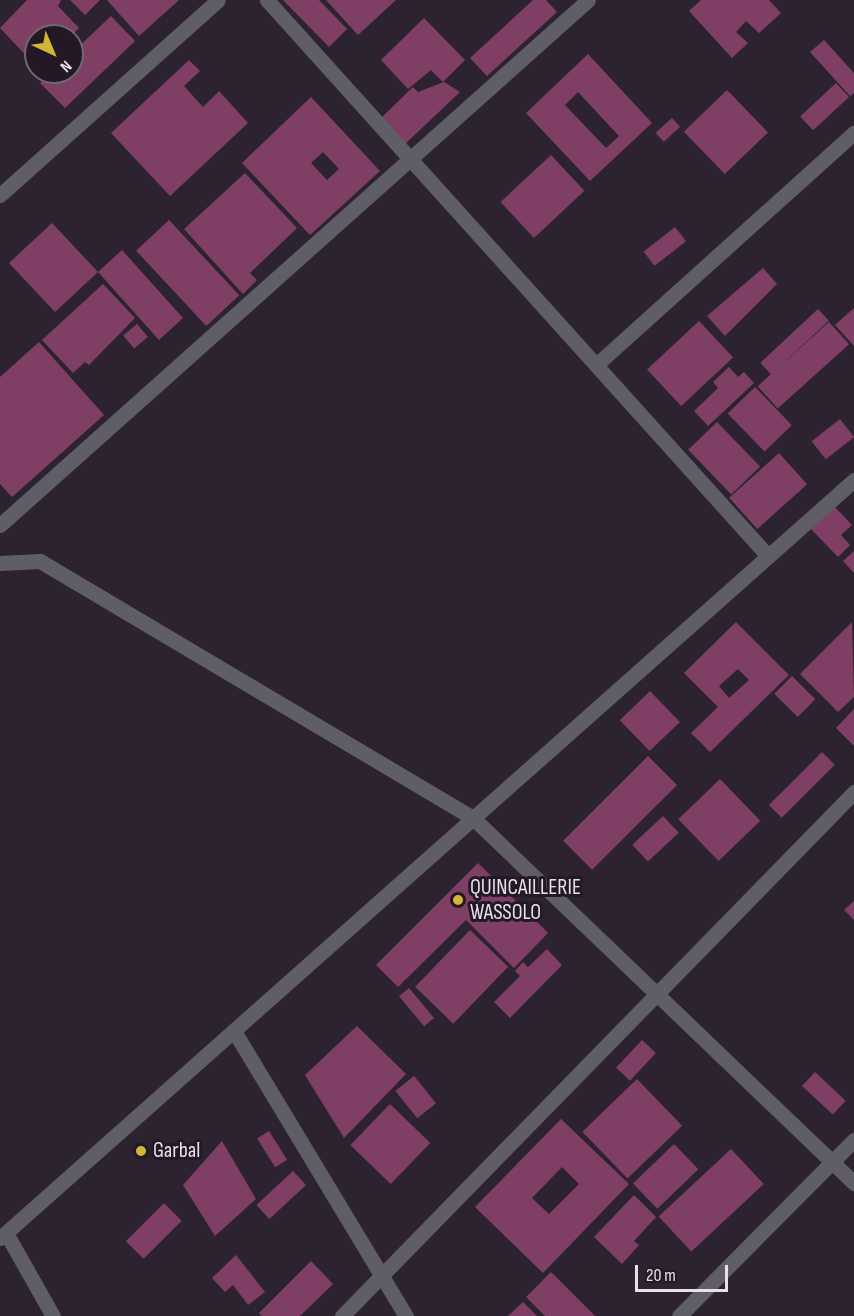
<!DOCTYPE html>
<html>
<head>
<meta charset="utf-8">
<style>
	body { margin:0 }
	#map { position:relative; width:854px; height:1316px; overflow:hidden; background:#2d2330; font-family:"Sofia Sans Condensed",sans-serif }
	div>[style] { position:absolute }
	.building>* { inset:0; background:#7f3f64; transform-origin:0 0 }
	.street>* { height:15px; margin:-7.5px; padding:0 7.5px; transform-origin:7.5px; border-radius:7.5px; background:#5f5e66 }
	.dots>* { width:16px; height:16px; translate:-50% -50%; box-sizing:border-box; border:3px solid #231926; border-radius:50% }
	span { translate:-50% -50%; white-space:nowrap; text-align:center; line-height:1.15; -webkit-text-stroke:6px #231926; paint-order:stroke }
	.poi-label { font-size:22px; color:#e7e0e9 }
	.left { translate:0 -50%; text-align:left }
	.north { position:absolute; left:24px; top:24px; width:60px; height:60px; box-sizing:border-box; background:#231926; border:2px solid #716974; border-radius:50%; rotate:136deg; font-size:16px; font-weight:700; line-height:24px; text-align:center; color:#e7e0e9 }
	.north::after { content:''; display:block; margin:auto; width:21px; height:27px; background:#d2b635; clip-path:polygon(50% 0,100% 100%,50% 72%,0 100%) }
	.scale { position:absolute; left:635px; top:1265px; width:93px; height:27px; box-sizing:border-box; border:3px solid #e7e0e9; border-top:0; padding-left:8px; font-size:18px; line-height:21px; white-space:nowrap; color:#e7e0e9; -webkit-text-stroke:4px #231926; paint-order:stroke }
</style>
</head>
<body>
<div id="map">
	<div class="building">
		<i style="clip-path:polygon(27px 0,61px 0,58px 6px,79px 28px,71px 36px,36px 36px,36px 66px,0 28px)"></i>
		<i style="clip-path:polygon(70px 0,100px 0,85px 15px)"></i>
		<i style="clip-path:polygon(107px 0,179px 0,139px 36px)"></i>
		<i style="clip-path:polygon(283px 0,319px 0,347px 29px,329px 47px)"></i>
		<i style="clip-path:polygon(326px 0,396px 0,358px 35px)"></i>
		<i style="clip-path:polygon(533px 0,546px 0,557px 12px,487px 76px,470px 58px)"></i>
		<i style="clip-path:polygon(701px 0,769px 0,781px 13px,759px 33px,746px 21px,736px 32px,748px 43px,732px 58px,689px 11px)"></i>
		<i style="clip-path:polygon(111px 16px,135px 41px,65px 108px,40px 83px,52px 72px,72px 72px,72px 53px)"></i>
		<i style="clip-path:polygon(424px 18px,465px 60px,443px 82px,431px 70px,408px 89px,381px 60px)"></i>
		<i style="clip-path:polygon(824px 40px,854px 73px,854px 93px,850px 96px,810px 52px)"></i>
		<i style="clip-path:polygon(evenodd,588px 54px,652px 123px,590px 181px,526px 113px,588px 54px,578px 92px,619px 136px,606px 148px,565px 105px,578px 92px)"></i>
		<i style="clip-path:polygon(189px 60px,200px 71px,184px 86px,203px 107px,219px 91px,248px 123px,170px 196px,111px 133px)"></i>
		<i style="clip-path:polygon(444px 82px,460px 92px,403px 146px,378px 121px,413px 87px,418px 92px)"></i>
		<i style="left:836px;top:83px;width:19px;height:49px;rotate:47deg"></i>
		<i style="left:727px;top:90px;width:59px;height:60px;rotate:46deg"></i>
		<i style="clip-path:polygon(evenodd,311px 97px,380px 171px,310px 235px,242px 163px,311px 97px,323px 152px,339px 169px,327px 180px,311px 163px,323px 152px)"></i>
		<i style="left:672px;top:118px;width:12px;height:22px;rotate:48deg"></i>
		<i style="left:551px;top:155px;width:49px;height:69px;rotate:47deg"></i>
		<i style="clip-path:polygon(245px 173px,297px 228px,250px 273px,257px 280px,243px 294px,184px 229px)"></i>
		<i style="left:169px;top:220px;width:103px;height:45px;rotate:47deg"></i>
		<i style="clip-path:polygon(52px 223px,98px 272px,122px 250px,183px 318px,159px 340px,98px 272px,55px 312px,9px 263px)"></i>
		<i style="left:675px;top:227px;width:18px;height:40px;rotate:52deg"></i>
		<i style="clip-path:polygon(763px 268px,777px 284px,725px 336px,707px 316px)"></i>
		<i style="clip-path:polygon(103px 284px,135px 318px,89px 365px,85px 362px,73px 373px,42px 340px)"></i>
		<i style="clip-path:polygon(854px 308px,854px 346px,835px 325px)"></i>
		<i style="left:818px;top:309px;width:16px;height:79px;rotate:47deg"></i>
		<i style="left:699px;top:321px;width:50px;height:71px;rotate:47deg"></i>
		<i style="left:829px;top:322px;width:30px;height:96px;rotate:48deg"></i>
		<i style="left:137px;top:324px;width:17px;height:18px;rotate:50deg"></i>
		<i style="clip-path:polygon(39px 342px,104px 415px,12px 497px,0 484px,0 377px)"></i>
		<i style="clip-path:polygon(729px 367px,738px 377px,744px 372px,754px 383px,708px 426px,694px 411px,718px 388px,713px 382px)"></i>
		<i style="left:755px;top:387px;width:53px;height:38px;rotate:46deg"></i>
		<i style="left:840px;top:419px;width:23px;height:36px;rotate:52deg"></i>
		<i style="left:717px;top:422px;width:62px;height:40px;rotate:46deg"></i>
		<i style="left:779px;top:453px;width:42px;height:67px;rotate:48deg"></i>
		<i style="clip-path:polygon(833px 505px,852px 525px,841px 535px,850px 545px,838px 557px,810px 528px)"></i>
		<i style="clip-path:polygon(854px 551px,854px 573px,843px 561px)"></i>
		<i style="clip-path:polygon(evenodd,736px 622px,789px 675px,710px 752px,691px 733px,718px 707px,684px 673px,736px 622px,738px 669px,749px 680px,729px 698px,719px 686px,738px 669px)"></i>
		<i style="clip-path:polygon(852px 622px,854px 697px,838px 712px,800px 674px)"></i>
		<i style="left:792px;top:676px;width:33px;height:25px;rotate:45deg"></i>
		<i style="left:650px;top:691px;width:43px;height:42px;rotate:46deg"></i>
		<i style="clip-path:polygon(854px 709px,854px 746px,836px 728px)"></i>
		<i style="left:822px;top:752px;width:18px;height:75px;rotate:45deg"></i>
		<i style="left:648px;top:756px;width:41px;height:120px;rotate:45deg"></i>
		<i style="left:720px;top:779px;width:58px;height:58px;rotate:46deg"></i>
		<i style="left:663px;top:816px;width:23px;height:42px;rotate:47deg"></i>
		<i style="clip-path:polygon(478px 863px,548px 933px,514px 968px,466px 920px,398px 987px,376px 965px)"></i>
		<i style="clip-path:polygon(854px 901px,854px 920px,844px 910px)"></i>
		<i style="left:470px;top:930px;width:53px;height:79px;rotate:44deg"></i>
		<i style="clip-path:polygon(547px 949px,562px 965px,510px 1018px,494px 1002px,520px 976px,515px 971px,523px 962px,528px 967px)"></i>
		<i style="left:409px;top:988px;width:39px;height:13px;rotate:50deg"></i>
		<i style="clip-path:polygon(357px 1026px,406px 1074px,344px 1138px,305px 1075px)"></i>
		<i style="left:642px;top:1040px;width:19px;height:38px;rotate:43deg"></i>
		<i style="left:815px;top:1072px;width:42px;height:19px;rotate:43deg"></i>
		<i style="left:414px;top:1076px;width:35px;height:24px;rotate:51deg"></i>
		<i style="left:637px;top:1079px;width:65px;height:76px;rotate:46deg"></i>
		<i style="left:390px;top:1104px;width:56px;height:57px;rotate:44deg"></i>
		<i style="clip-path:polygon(evenodd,561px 1119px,629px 1184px,543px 1273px,475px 1207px,561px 1119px,562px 1167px,579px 1184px,549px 1214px,532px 1198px,562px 1167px)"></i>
		<i style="left:269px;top:1131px;width:34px;height:14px;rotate:58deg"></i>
		<i style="clip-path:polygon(222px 1141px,256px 1199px,215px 1236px,183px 1185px)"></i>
		<i style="left:674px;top:1144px;width:35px;height:57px;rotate:46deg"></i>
		<i style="left:731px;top:1149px;width:48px;height:99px;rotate:47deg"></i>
		<i style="left:293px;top:1171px;width:19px;height:50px;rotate:47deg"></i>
		<i style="clip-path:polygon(634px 1195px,656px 1217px,634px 1241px,639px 1245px,622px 1264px,594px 1237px)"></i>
		<i style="left:164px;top:1203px;width:25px;height:54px;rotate:45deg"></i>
		<i style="clip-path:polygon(236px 1255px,265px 1292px,248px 1305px,233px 1285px,225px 1292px,212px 1278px)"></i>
		<i style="clip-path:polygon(311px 1261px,333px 1284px,300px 1316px,262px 1316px,259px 1313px)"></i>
		<i style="clip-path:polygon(551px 1272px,595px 1316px,545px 1316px,526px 1297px)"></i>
		<i style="clip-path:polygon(523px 1302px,537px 1316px,508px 1316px)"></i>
	</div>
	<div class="street">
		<i style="left:267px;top:0;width:748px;rotate:47.98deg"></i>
		<i style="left:0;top:195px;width:292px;rotate:-41.8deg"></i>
		<i style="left:596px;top:365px;width:347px;rotate:-42deg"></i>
		<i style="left:0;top:525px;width:788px;rotate:-41.76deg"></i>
		<i style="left:0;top:563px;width:40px;rotate:-2.9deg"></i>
		<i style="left:40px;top:561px;width:504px;rotate:30.69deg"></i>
		<i style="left:473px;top:818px;width:528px;rotate:43.77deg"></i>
		<i style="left:234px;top:1031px;width:333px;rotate:58.9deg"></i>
		<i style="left:6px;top:1233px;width:95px;rotate:60.5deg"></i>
		<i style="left:0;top:1238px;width:1142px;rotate:-41.59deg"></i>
		<i style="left:342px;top:1316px;width:733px;rotate:-45.66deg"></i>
		<i style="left:679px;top:1316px;width:248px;rotate:-45.2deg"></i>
	</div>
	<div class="dots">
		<i style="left:458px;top:900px;background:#d2b635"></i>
		<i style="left:141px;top:1151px;background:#d2b635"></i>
	</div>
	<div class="poi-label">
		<span class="left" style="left:470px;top:900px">QUINCAILLERIE<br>WASSOLO</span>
		<span class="left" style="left:153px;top:1151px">Garbal</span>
	</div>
	<div class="north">N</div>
	<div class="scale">20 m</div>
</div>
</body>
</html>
